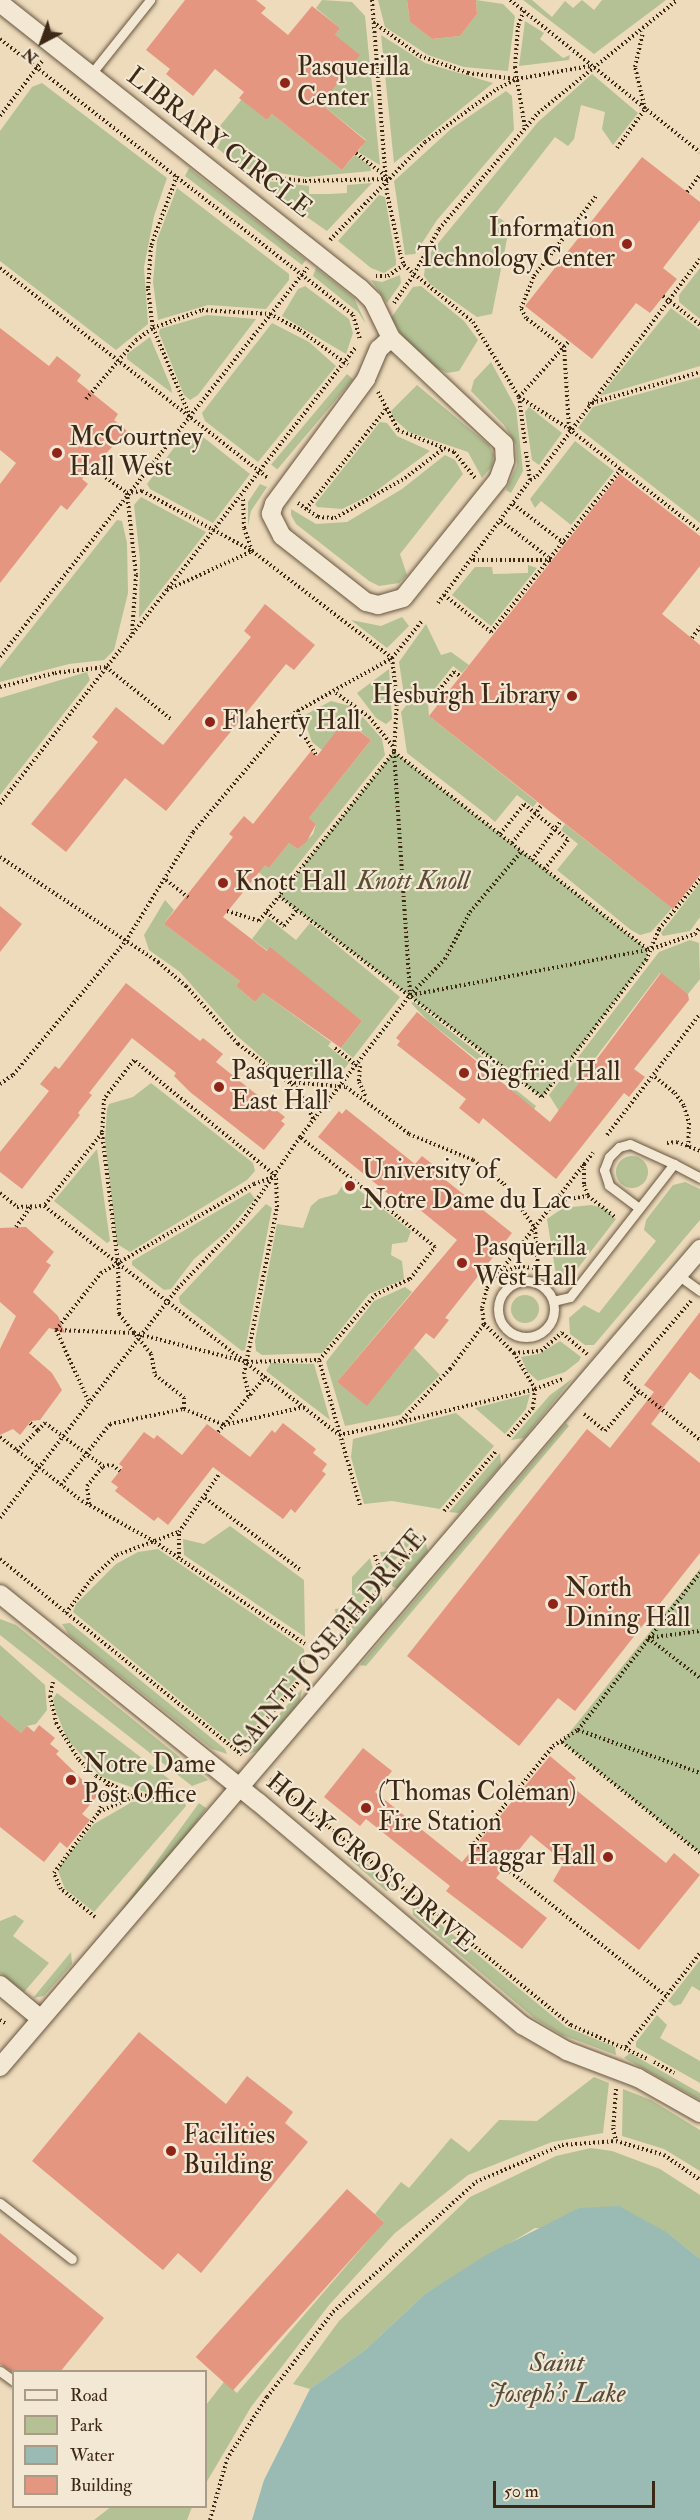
<!DOCTYPE html>
<html>
<head>
<meta charset="utf-8">
<style>
	body { margin:0 }
	#map { position:relative; width:700px; height:2520px; overflow:hidden; background:#eddbbc; font-family:"IM FELL Double Pica",serif }
	div>[style] { position:absolute }
	.green>* { inset:0; background:#b3c194; transform-origin:0 0 }
	.round { border-radius:50% }
	.water>* { inset:0; background:#99bbb4 }
	.building>* { inset:0; background:#e49681; transform-origin:0 0 }
	.path>* { height:4px; margin-top:-2px; transform-origin:0; background:repeating-linear-gradient(90deg,#3c2815 0 1.5px,transparent 0 4.5px) }
	.roads { filter:drop-shadow(0 0 2px #68553f) drop-shadow(0 0 2px #68553f) }
	.service>* { height:9px; margin:-4.5px; padding:0 4.5px; transform-origin:4.5px; border-radius:4.5px; background:#f3e8d3 }
	.service>.ring { margin:-4.5px; padding:0; box-sizing:content-box; background:none; border:9px solid #f3e8d3; border-radius:50% }
	.minor>* { height:18px; margin:-9px; padding:0 9px; transform-origin:9px; border-radius:9px; background:#f3e8d3 }
	.dots>* { width:16px; height:16px; translate:-50% -50%; box-sizing:border-box; border:3px solid #f3e8d3; border-radius:50% }
	span { translate:-50% -50%; white-space:nowrap; text-align:center; line-height:1.15; -webkit-text-stroke:4.5px #f3e8d3; paint-order:stroke }
	.poi-label { font-size:26px; color:#3c2815 }
	.left { translate:0 -50%; text-align:left }
	.right { translate:-100% -50%; text-align:right }
	.street-label { font-size:26px; color:#3c2815 }
	.park-label { font-size:26px; color:#5a4e35; font-style:italic }
	.water-label { font-size:27px; color:#534d3d; font-style:italic }
	.legend { position:absolute; left:12px; top:2370px; width:195px; height:138px; box-sizing:border-box; background:#f3e8d3; border:2px solid #aa9b87; margin:0; padding:8px 10px; list-style:none; font-size:18px; color:#3c2815 }
	.legend li { display:flex; align-items:center; gap:12px; height:30px }
	.legend b { width:30px; border:2px solid #aa9b87 }
	.north { position:absolute; left:12px; top:12px; width:60px; height:60px; -webkit-text-stroke:4px #f3e8d3; paint-order:stroke; rotate:221deg; font-size:16px; font-weight:700; line-height:24px; text-align:center; color:#3c2815 }
	.north::after { content:''; display:block; margin:auto; width:21px; height:27px; background:#3c2815; clip-path:polygon(50% 0,100% 100%,50% 72%,0 100%) }
	.scale { position:absolute; left:493px; top:2481px; width:162px; height:27px; box-sizing:border-box; border:3px solid #3c2815; border-top:0; padding-left:8px; font-size:18px; line-height:21px; white-space:nowrap; color:#3c2815; -webkit-text-stroke:4px #f3e8d3; paint-order:stroke }
</style>
</head>
<body>
<div id="map">
	<div class="green">
		<i style="clip-path:polygon(322px 0,352px 2px,365px 16px,380px 165px,358px 152px,366px 140px,321px 104px,335px 35px,340px 28px,316px 8px)"></i>
		<i style="clip-path:polygon(378px 0,407px 0,410px 22px,432px 39px,460px 36px,477px 14px,476px 0,503px 4px,515px 16px,508px 71px,464px 67px,428px 55px,385px 27px)"></i>
		<i style="clip-path:polygon(523px 0,532px 0,552px 17px,565px 1px,573px 8px,582px 0,594px 10px,602px 0,666px 0,594px 54px)"></i>
		<i style="clip-path:polygon(525px 21px,544px 33px,540px 39px,563px 58px,570px 55px,569px 60px,519px 66px)"></i>
		<i style="clip-path:polygon(381px 35px,425px 63px,493px 83px,394px 163px)"></i>
		<i style="clip-path:polygon(592px 74px,638px 113px,613px 145px,602px 129px,605px 112px,581px 105px,574px 139px,568px 146px,555px 137px,495px 214px,507px 224px,508px 234px,492px 314px,477px 317px,430px 284px,424px 276px,426px 258px,538px 122px)"></i>
		<i style="clip-path:polygon(42px 83px,167px 178px,154px 216px,144px 267px,148px 324px,116px 350px,0 261px,0 131px,32px 87px)"></i>
		<i style="clip-path:polygon(506px 91px,512px 96px,514px 130px,437px 220px,415px 254px,405px 255px,394px 181px,451px 129px)"></i>
		<i style="clip-path:polygon(242px 99px,267px 120px,272px 114px,342px 170px,355px 155px,370px 166px,371px 171px,307px 177px,242px 168px,217px 148px,221px 140px,215px 132px)"></i>
		<i style="clip-path:polygon(189px 168px,306px 260px,302px 265px,185px 176px)"></i>
		<i style="clip-path:polygon(267px 181px,309px 186px,309px 194px,329px 194px,347px 193px,347px 185px,372px 183px,327px 231px,278px 197px,267px 187px)"></i>
		<i style="clip-path:polygon(177px 188px,289px 274px,289px 280px,266px 309px,208px 305px,158px 320px,153px 282px,157px 240px)"></i>
		<i style="clip-path:polygon(379px 195px,385px 197px,396px 260px,396px 265px,384px 273px,371px 268px,338px 241px)"></i>
		<i style="clip-path:polygon(316px 268px,354px 298px,366px 324px,358px 312px,313px 276px)"></i>
		<i style="clip-path:polygon(700px 268px,700px 319px,679px 302px,679px 295px)"></i>
		<i style="clip-path:polygon(400px 275px,401px 283px,387px 303px,371px 280px,382px 282px)"></i>
		<i style="clip-path:polygon(305px 286px,349px 319px,353px 333px,346px 354px,282px 316px,298px 289px)"></i>
		<i style="clip-path:polygon(421px 286px,464px 321px,478px 340px,459px 371px,447px 373px,437px 368px,403px 337px,391px 318px,413px 287px)"></i>
		<i style="clip-path:polygon(671px 308px,700px 330px,700px 366px,600px 396px)"></i>
		<i style="clip-path:polygon(207px 315px,256px 319px,198px 395px,190px 400px,184px 395px,159px 333px,160px 329px)"></i>
		<i style="clip-path:polygon(272px 323px,309px 342px,336px 366px,258px 462px,205px 421px,202px 413px)"></i>
		<i style="clip-path:polygon(150px 337px,171px 387px,172px 393px,127px 359px,127px 354px)"></i>
		<i style="clip-path:polygon(491px 362px,516px 408px,523px 471px,511px 493px,506px 490px,517px 465px,516px 445px,504px 425px,471px 391px,474px 380px)"></i>
		<i style="left:347px;top:374px;width:8px;height:118px;rotate:40deg"></i>
		<i style="clip-path:polygon(700px 377px,700px 523px,578px 428px,593px 407px)"></i>
		<i style="clip-path:polygon(417px 385px,489px 445px,494px 455px,492px 466px,482px 478px,468px 452px,409px 432px,393px 418px,391px 411px)"></i>
		<i style="clip-path:polygon(529px 407px,562px 433px,539px 465px,532px 460px,525px 412px)"></i>
		<i style="clip-path:polygon(380px 422px,387px 423px,397px 436px,430px 451px,372px 494px,342px 509px,317px 507px,315px 504px)"></i>
		<i style="clip-path:polygon(198px 433px,250px 474px,213px 523px,150px 489px,147px 484px,182px 437px)"></i>
		<i style="clip-path:polygon(575px 441px,614px 471px,571px 525px,541px 501px,535px 508px,530px 499px)"></i>
		<i style="clip-path:polygon(445px 455px,455px 460px,463px 474px,400px 554px,407px 575px,399px 583px,379px 586px,369px 581px,296px 524px,291px 515px,291px 509px,316px 524px,347px 522px,402px 489px)"></i>
		<i style="clip-path:polygon(260px 484px,267px 487px,251px 511px,248px 526px,248px 502px)"></i>
		<i style="clip-path:polygon(141px 497px,206px 532px,139px 618px,140px 559px,134px 505px)"></i>
		<i style="clip-path:polygon(117px 520px,122px 521px,127px 543px,128px 593px,114px 650px,104px 660px,69px 664px,0 682px,0 668px)"></i>
		<i style="clip-path:polygon(528px 565px,537px 568px,491px 626px,452px 595px,475px 567px,492px 567px,493px 574px,528px 573px)"></i>
		<i style="clip-path:polygon(402px 617px,409px 626px,387px 648px,351px 620px,381px 626px)"></i>
		<i style="clip-path:polygon(426px 624px,441px 655px,451px 652px,469px 665px,462px 673px,453px 666px,432px 692px,404px 695px,399px 662px)"></i>
		<i style="clip-path:polygon(389px 669px,392px 719px,386px 724px,376px 718px,357px 693px)"></i>
		<i style="clip-path:polygon(87px 672px,90px 680px,0 795px,0 698px)"></i>
		<i style="clip-path:polygon(331px 701px,350px 706px,353px 713px,322px 750px,312px 742px,303px 716px)"></i>
		<i style="clip-path:polygon(409px 702px,428px 703px,429px 716px,537px 802px,533px 807px,517px 795px,495px 822px,487px 815px,407px 753px,401px 712px)"></i>
		<i style="clip-path:polygon(363px 717px,382px 739px,385px 755px,279px 888px,257px 871px,263px 863px,269px 868px,289px 843px,298px 849px,313px 834px,316px 824px,309px 818px,371px 740px,354px 726px)"></i>
		<i style="clip-path:polygon(394px 752px,648px 950px,646px 960px,542px 1097px,279px 896px)"></i>
		<i style="clip-path:polygon(565px 824px,672px 908px,651px 932px,640px 935px,631px 930px,557px 870px,578px 844px,561px 830px)"></i>
		<i style="clip-path:polygon(700px 883px,700px 917px,690px 931px,663px 936px,661px 933px)"></i>
		<i style="clip-path:polygon(165px 900px,174px 910px,164px 924px,240px 981px,236px 986px,255px 1002px,263px 993px,331px 1042px,328px 1046px,349px 1063px,340px 1074px,320px 1080px,296px 1077px,274px 1068px,236px 1035px,180px 972px,149px 950px,144px 935px)"></i>
		<i style="clip-path:polygon(268px 918px,296px 940px,310px 923px,400px 997px,353px 1058px,341px 1048px,362px 1021px,252px 939px)"></i>
		<i style="clip-path:polygon(690px 940px,699px 943px,700px 979px,688px 994px,660px 973px,590px 1065px,595px 1070px,559px 1111px,549px 1095px,659px 952px)"></i>
		<i style="clip-path:polygon(414px 1002px,514px 1082px,511px 1086px,536px 1106px,532px 1112px,506px 1087px,508px 1084px,428px 1021px,411px 1003px)"></i>
		<i style="clip-path:polygon(151px 1083px,253px 1163px,255px 1171px,247px 1180px,130px 1252px,117px 1244px,105px 1140px,107px 1109px,109px 1104px,133px 1097px)"></i>
		<i style="clip-path:polygon(97px 1149px,110px 1241px,107px 1243px,54px 1201px)"></i>
		<i class="round" style="left:616px;top:1156px;width:32px;height:32px"></i>
		<i style="clip-path:polygon(346px 1180px,411px 1231px,407px 1242px,392px 1244px,391px 1255px,402px 1261px,404px 1279px,369px 1294px,322px 1353px,262px 1355px,256px 1351px,255px 1341px,277px 1224px,303px 1228px,311px 1206px,319px 1199px,337px 1194px)"></i>
		<i style="clip-path:polygon(685px 1182px,700px 1189px,700px 1220px,594px 1345px,585px 1345px,570px 1334px,569px 1318px,584px 1305px,599px 1313px,656px 1241px,644px 1230px,646px 1220px,673px 1185px)"></i>
		<i style="clip-path:polygon(250px 1192px,255px 1199px,226px 1232px,194px 1259px,171px 1289px,164px 1290px,132px 1265px,132px 1261px)"></i>
		<i style="clip-path:polygon(266px 1204px,272px 1208px,245px 1350px,242px 1351px,180px 1303px,179px 1297px)"></i>
		<i style="clip-path:polygon(591px 1205px,604px 1208px,616px 1219px,568px 1281px,557px 1281px,547px 1219px,563px 1208px)"></i>
		<i style="clip-path:polygon(405px 1287px,412px 1292px,337px 1382px,367px 1405px,414px 1348px,440px 1375px,400px 1415px,345px 1426px,326px 1362px,374px 1301px)"></i>
		<i class="round" style="left:511px;top:1295px;width:28px;height:28px"></i>
		<i style="clip-path:polygon(560px 1341px,581px 1357px,579px 1361px,565px 1372px,538px 1381px,527px 1371px,521px 1357px,539px 1354px)"></i>
		<i style="clip-path:polygon(271px 1363px,314px 1364px,330px 1420px,266px 1371px)"></i>
		<i style="clip-path:polygon(572px 1379px,524px 1438px,511px 1440px,550px 1395px)"></i>
		<i style="clip-path:polygon(530px 1394px,526px 1409px,505px 1434px,475px 1408px)"></i>
		<i style="clip-path:polygon(456px 1413px,494px 1446px,440px 1509px,392px 1501px,364px 1504px,351px 1457px,353px 1439px)"></i>
		<i style="clip-path:polygon(566px 1423px,569px 1426px,366px 1666px,360px 1665px)"></i>
		<i style="clip-path:polygon(500px 1453px,501px 1465px,459px 1513px,449px 1512px)"></i>
		<i style="clip-path:polygon(230px 1526px,304px 1580px,305px 1637px,184px 1555px,183px 1539px,204px 1544px)"></i>
		<i style="clip-path:polygon(405px 1530px,419px 1534px,386px 1570px,380px 1552px,404px 1550px)"></i>
		<i style="clip-path:polygon(425px 1540px,428px 1551px,397px 1588px,393px 1587px,390px 1582px)"></i>
		<i style="clip-path:polygon(158px 1549px,304px 1649px,305px 1669px,240px 1743px,231px 1742px,73px 1612px,76px 1604px,116px 1564px,138px 1552px)"></i>
		<i style="clip-path:polygon(370px 1558px,377px 1583px,338px 1630px,335px 1609px,352px 1607px,352px 1577px)"></i>
		<i style="clip-path:polygon(700px 1569px,700px 1853px,562px 1742px)"></i>
		<i style="clip-path:polygon(382px 1592px,382px 1605px,346px 1646px,346px 1633px)"></i>
		<i style="clip-path:polygon(0 1619px,16px 1625px,208px 1780px,192px 1786px,0 1635px)"></i>
		<i style="clip-path:polygon(70px 1623px,225px 1749px,227px 1754px,212px 1749px,69px 1635px,62px 1624px)"></i>
		<i style="clip-path:polygon(0 1645px,45px 1685px,47px 1710px,36px 1724px,27px 1726px,21px 1733px,0 1715px)"></i>
		<i style="clip-path:polygon(302px 1689px,300px 1701px,259px 1750px,249px 1754px,250px 1746px)"></i>
		<i style="clip-path:polygon(57px 1693px,173px 1782px,174px 1789px,148px 1793px,100px 1776px,67px 1739px,55px 1709px,53px 1699px)"></i>
		<i style="clip-path:polygon(183px 1799px,186px 1806px,94px 1912px,65px 1889px,58px 1871px,62px 1863px,94px 1824px,132px 1802px)"></i>
		<i style="left:199px;top:1803px;width:9px;height:177px;rotate:36deg"></i>
		<i style="clip-path:polygon(346px 1847px,398px 1889px,386px 1891px,347px 1857px)"></i>
		<i style="clip-path:polygon(412px 1901px,566px 2027px,615px 2047px,616px 2055px,562px 2035px,534px 2018px,413px 1915px)"></i>
		<i style="clip-path:polygon(15px 1915px,24px 1921px,13px 1936px,49px 1963px,24px 1992px,0 1973px,0 1921px)"></i>
		<i style="clip-path:polygon(71px 1952px,72px 1964px,44px 1996px,33px 1998px)"></i>
		<i style="clip-path:polygon(700px 1960px,700px 1991px,692px 1986px,681px 2004px,674px 2006px,668px 2001px)"></i>
		<i style="clip-path:polygon(657px 2015px,667px 2025px,660px 2038px,700px 2061px,700px 2083px,636px 2047px,636px 2042px)"></i>
		<i style="clip-path:polygon(630px 2053px,700px 2093px,700px 2100px,624px 2058px)"></i>
		<i style="clip-path:polygon(594px 2077px,609px 2083px,603px 2133px,552px 2142px,468px 2175px,395px 2233px,329px 2305px,251px 2407px,206px 2483px,206px 2405px,224px 2382px,237px 2393px,384px 2222px,375px 2214px,401px 2182px,409px 2188px,451px 2138px,469px 2152px,499px 2120px,537px 2121px)"></i>
		<i style="clip-path:polygon(623px 2089px,651px 2100px,700px 2130px,700px 2171px,664px 2149px,622px 2136px)"></i>
		<i style="clip-path:polygon(591px 2148px,612px 2151px,660px 2169px,700px 2195px,700px 2259px,668px 2233px,535px 2228px,425px 2294px,365px 2350px,310px 2389px,293px 2384px,339px 2321px,470px 2197px,556px 2156px)"></i>
		<i style="clip-path:polygon(112px 2506px,192px 2506px,192px 2507px,187px 2520px,94px 2520px)"></i>
	</div>
	<div class="water">
		<i style="clip-path:polygon(619px 2206px,668px 2233px,700px 2259px,700px 2520px,252px 2520px,264px 2480px,310px 2389px,365px 2350px,425px 2294px,486px 2255px,579px 2208px)"></i>
	</div>
	<div class="building">
		<i style="clip-path:polygon(185px 0,256px 0,266px 8px,261px 13px,288px 35px,312px 6px,340px 28px,335px 35px,360px 55px,321px 104px,366px 141px,342px 170px,272px 114px,267px 120px,239px 98px,244px 92px,215px 69px,193px 96px,166px 74px,170px 69px,146px 50px)"></i>
		<i style="clip-path:polygon(407px 0,476px 0,477px 14px,460px 36px,432px 39px,410px 22px)"></i>
		<i style="clip-path:polygon(642px 157px,700px 202px,700px 220px,663px 268px,677px 279px,650px 313px,636px 303px,592px 359px,525px 306px)"></i>
		<i style="clip-path:polygon(0 328px,49px 366px,57px 356px,81px 375px,77px 381px,118px 414px,114px 420px,127px 431px,82px 479px,88px 484px,67px 510px,61px 505px,0 583px,0 484px,16px 463px,0 450px)"></i>
		<i style="clip-path:polygon(620px 474px,700px 536px,700px 566px,662px 614px,700px 645px,700px 875px,673px 909px,429px 716px)"></i>
		<i style="clip-path:polygon(265px 604px,315px 645px,294px 670px,286px 664px,166px 811px,125px 778px,66px 852px,31px 824px,98px 742px,92px 737px,116px 707px,163px 745px,251px 637px,244px 631px)"></i>
		<i style="clip-path:polygon(345px 720px,371px 740px,309px 818px,316px 824px,307px 841px,298px 849px,289px 843px,269px 868px,265px 865px,223px 917px,267px 951px,270px 947px,362px 1021px,341px 1048px,263px 993px,255px 1002px,236px 986px,240px 981px,164px 924px,233px 837px,229px 834px,244px 816px,253px 824px,311px 751px,317px 756px)"></i>
		<i style="clip-path:polygon(0 906px,22px 924px,0 952px)"></i>
		<i style="clip-path:polygon(661px 973px,688px 994px,689px 1000px,634px 1069px,645px 1077px,629px 1097px,624px 1093px,556px 1179px,483px 1118px,479px 1124px,459px 1108px,466px 1099px,397px 1045px,400px 1041px,396px 1038px,417px 1012px,550px 1122px)"></i>
		<i style="clip-path:polygon(126px 983px,200px 1041px,203px 1038px,223px 1054px,216px 1062px,285px 1117px,281px 1121px,285px 1124px,264px 1150px,190px 1092px,174px 1076px,176px 1073px,132px 1038px,89px 1093px,92px 1095px,78px 1113px,80px 1115px,22px 1189px,0 1172px,0 1152px,49px 1091px,40px 1084px,55px 1066px,59px 1069px)"></i>
		<i style="clip-path:polygon(346px 1109px,415px 1164px,422px 1156px,441px 1171px,438px 1174px,512px 1233px,445px 1318px,449px 1320px,434px 1339px,426px 1333px,367px 1406px,337px 1382px,457px 1240px,414px 1205px,411px 1208px,391px 1196px,318px 1137px,339px 1111px,342px 1114px)"></i>
		<i style="clip-path:polygon(26px 1227px,54px 1252px,46px 1262px,51px 1265px,33px 1292px,58px 1316px,65px 1333px,49px 1328px,29px 1353px,52px 1373px,62px 1390px,40px 1420px,31px 1421px,20px 1435px,13px 1429px,0 1435px,0 1349px,16px 1316px,0 1302px,0 1228px)"></i>
		<i style="clip-path:polygon(700px 1312px,700px 1380px,690px 1372px,651px 1424px,700px 1463px,700px 1553px,575px 1711px,558px 1698px,519px 1746px,407px 1656px,587px 1429px,610px 1448px,654px 1392px,644px 1385px)"></i>
		<i style="clip-path:polygon(283px 1423px,316px 1449px,313px 1453px,327px 1464px,322px 1471px,326px 1474px,295px 1513px,291px 1509px,283px 1519px,213px 1467px,168px 1525px,158px 1517px,154px 1521px,115px 1491px,118px 1487px,111px 1482px,123px 1467px,119px 1464px,144px 1432px,154px 1439px,157px 1435px,182px 1455px,207px 1424px,250px 1457px,272px 1430px,275px 1433px)"></i>
		<i style="clip-path:polygon(0 1715px,21px 1733px,27px 1726px,34px 1732px,39px 1725px,55px 1738px,50px 1744px,59px 1751px,56px 1754px,98px 1795px,82px 1814px,90px 1820px,67px 1848px,60px 1842px,44px 1862px,0 1827px)"></i>
		<i style="clip-path:polygon(363px 1748px,392px 1771px,375px 1792px,462px 1862px,550px 1756px,576px 1778px,570px 1785px,666px 1863px,674px 1853px,700px 1875px,639px 1950px,553px 1881px,564px 1862px,531px 1835px,496px 1878px,547px 1918px,522px 1949px,446px 1891px,450px 1886px,366px 1819px,360px 1826px,324px 1797px)"></i>
		<i style="clip-path:polygon(139px 2032px,226px 2104px,247px 2076px,293px 2112px,285px 2123px,308px 2142px,201px 2273px,178px 2253px,163px 2270px,32px 2161px)"></i>
		<i style="left:347px;top:2189px;width:50px;height:226px;rotate:42deg"></i>
		<i style="clip-path:polygon(0 2233px,104px 2318px,60px 2372px,12px 2372px,0 2364px)"></i>
	</div>
	<div class="path">
		<i style="left:372px;top:0;width:194px;rotate:85.6deg"></i>
		<i style="left:387px;top:193px;width:61px;rotate:77.8deg"></i>
		<i style="left:400px;top:253px;width:13px;rotate:72deg"></i>
		<i style="left:404px;top:265px;width:13px;rotate:42deg"></i>
		<i style="left:414px;top:274px;width:51px;rotate:-60.9deg"></i>
		<i style="left:439px;top:229px;width:153px;rotate:-49.5deg"></i>
		<i style="left:538px;top:113px;width:179px;rotate:-39.1deg"></i>
		<i style="left:510px;top:0;width:243px;rotate:38.7deg"></i>
		<i style="left:524px;top:11px;width:16px;rotate:112deg"></i>
		<i style="left:518px;top:26px;width:41px;rotate:94.2deg"></i>
		<i style="left:515px;top:67px;width:62px;rotate:80.7deg"></i>
		<i style="left:373px;top:22px;width:58px;rotate:35.9deg"></i>
		<i style="left:420px;top:56px;width:51px;rotate:19.5deg"></i>
		<i style="left:468px;top:73px;width:49px;rotate:7deg"></i>
		<i style="left:517px;top:79px;width:74px;rotate:-10.1deg"></i>
		<i style="left:0;top:39px;width:448px;rotate:38deg"></i>
		<i style="left:353px;top:315px;width:26px;rotate:74deg"></i>
		<i style="left:0;top:116px;width:69px;rotate:-52.6deg"></i>
		<i style="left:617px;top:148px;width:48px;rotate:-54.3deg"></i>
		<i style="left:645px;top:109px;width:43px;rotate:-103.4deg"></i>
		<i style="left:635px;top:67px;width:36px;rotate:-77deg"></i>
		<i style="left:356px;top:153px;width:41px;rotate:38deg"></i>
		<i style="left:249px;top:175px;width:56px;rotate:6.1deg"></i>
		<i style="left:305px;top:181px;width:83px;rotate:-1.4deg"></i>
		<i style="left:177px;top:176px;width:75px;rotate:110.4deg"></i>
		<i style="left:151px;top:246px;width:43px;rotate:94deg"></i>
		<i style="left:148px;top:289px;width:39px;rotate:83deg"></i>
		<i style="left:153px;top:328px;width:93px;rotate:67.3deg"></i>
		<i style="left:687px;top:192px;width:21px;rotate:-53deg"></i>
		<i style="left:330px;top:240px;width:136px;rotate:-45.9deg"></i>
		<i style="left:425px;top:142px;width:89px;rotate:-36.4deg"></i>
		<i style="left:497px;top:89px;width:22px;rotate:-27deg"></i>
		<i style="left:0;top:268px;width:342px;rotate:38.1deg"></i>
		<i style="left:376px;top:276px;width:12px"></i>
		<i style="left:388px;top:276px;width:19px;rotate:-35deg"></i>
		<i style="left:663px;top:296px;width:47px;rotate:38.1deg"></i>
		<i style="left:394px;top:303px;width:35px;rotate:-55deg"></i>
		<i style="left:414px;top:274px;width:76px;rotate:39.1deg"></i>
		<i style="left:473px;top:322px;width:88px;rotate:58.5deg"></i>
		<i style="left:519px;top:397px;width:59px;rotate:32.6deg"></i>
		<i style="left:569px;top:429px;width:166px;rotate:37.9deg"></i>
		<i style="left:378px;top:392px;width:43px;rotate:62.2deg"></i>
		<i style="left:398px;top:430px;width:60px;rotate:21.4deg"></i>
		<i style="left:454px;top:452px;width:35px;rotate:51deg"></i>
		<i style="left:86px;top:399px;width:77px;rotate:-49.7deg"></i>
		<i style="left:136px;top:340px;width:21px;rotate:-35deg"></i>
		<i style="left:153px;top:328px;width:52px;rotate:-20.2deg"></i>
		<i style="left:202px;top:310px;width:68px;rotate:3.4deg"></i>
		<i style="left:270px;top:314px;width:34px;rotate:28deg"></i>
		<i style="left:300px;top:330px;width:59px;rotate:36.1deg"></i>
		<i style="left:588px;top:404px;width:116px;rotate:-15.9deg"></i>
		<i style="left:569px;top:428px;width:81px;rotate:-93.5deg"></i>
		<i style="left:564px;top:347px;width:48px;rotate:-142.7deg"></i>
		<i style="left:526px;top:318px;width:11px;rotate:-117deg"></i>
		<i style="left:521px;top:308px;width:35px;rotate:-68deg"></i>
		<i style="left:534px;top:276px;width:101px;rotate:-52.2deg"></i>
		<i style="left:525px;top:443px;width:46px;rotate:-97.4deg"></i>
		<i style="left:519px;top:397px;width:75px;rotate:-48.2deg"></i>
		<i style="left:91px;top:467px;width:44px;rotate:35.8deg"></i>
		<i style="left:127px;top:493px;width:15px;rotate:-8deg"></i>
		<i style="left:142px;top:491px;width:125px;rotate:28.6deg"></i>
		<i style="left:252px;top:551px;width:176px;rotate:37.4deg"></i>
		<i style="left:392px;top:658px;width:42px;rotate:83.2deg"></i>
		<i style="left:397px;top:700px;width:52px;rotate:93.3deg"></i>
		<i style="left:394px;top:752px;width:243px;rotate:86.2deg"></i>
		<i style="left:530px;top:480px;width:8px;rotate:-30deg"></i>
		<i style="left:537px;top:476px;width:271px;rotate:-53.1deg"></i>
		<i style="left:127px;top:493px;width:82px;rotate:83.7deg"></i>
		<i style="left:136px;top:575px;width:59px;rotate:93.9deg"></i>
		<i style="left:298px;top:503px;width:24px;rotate:35deg"></i>
		<i style="left:318px;top:517px;width:17px;rotate:3deg"></i>
		<i style="left:335px;top:518px;width:81px;rotate:-29.7deg"></i>
		<i style="left:405px;top:478px;width:48px;rotate:-37.3deg"></i>
		<i style="left:513px;top:504px;width:66px;rotate:37.6deg"></i>
		<i style="left:306px;top:509px;width:128px;rotate:-51.3deg"></i>
		<i style="left:501px;top:521px;width:59px;rotate:37.5deg"></i>
		<i style="left:473px;top:560px;width:79px"></i>
		<i style="left:167px;top:590px;width:94px;rotate:-24.6deg"></i>
		<i style="left:252px;top:551px;width:24px;rotate:-109deg"></i>
		<i style="left:244px;top:528px;width:30px;rotate:-92deg"></i>
		<i style="left:444px;top:595px;width:60px;rotate:38.2deg"></i>
		<i style="left:491px;top:632px;width:208px;rotate:-51.4deg"></i>
		<i style="left:438px;top:603px;width:154px;rotate:-53.2deg"></i>
		<i style="left:530px;top:480px;width:30px;rotate:-98deg"></i>
		<i style="left:692px;top:638px;width:14px;rotate:-54deg"></i>
		<i style="left:0;top:657px;width:496px;rotate:-51.7deg"></i>
		<i style="left:0;top:687px;width:57px;rotate:-14.3deg"></i>
		<i style="left:55px;top:673px;width:51px;rotate:-6.7deg"></i>
		<i style="left:106px;top:667px;width:85px;rotate:38.8deg"></i>
		<i style="left:336px;top:693px;width:41px;rotate:36deg"></i>
		<i style="left:369px;top:717px;width:38px;rotate:51deg"></i>
		<i style="left:397px;top:700px;width:36px;rotate:-5deg"></i>
		<i style="left:433px;top:697px;width:33px;rotate:-50deg"></i>
		<i style="left:454px;top:672px;width:7px;rotate:34deg"></i>
		<i style="left:298px;top:710px;width:25px;rotate:78deg"></i>
		<i style="left:303px;top:734px;width:25px;rotate:58deg"></i>
		<i style="left:350px;top:723px;width:16px;rotate:-52deg"></i>
		<i style="left:394px;top:752px;width:184px;rotate:128.6deg"></i>
		<i style="left:279px;top:896px;width:331px;rotate:37.4deg"></i>
		<i style="left:542px;top:1097px;width:172px;rotate:-52.8deg"></i>
		<i style="left:646px;top:960px;width:34px;rotate:-67deg"></i>
		<i style="left:659px;top:929px;width:65px;rotate:-50.6deg"></i>
		<i style="left:394px;top:752px;width:322px;rotate:37.9deg"></i>
		<i style="left:0;top:804px;width:579px;rotate:-52.08deg"></i>
		<i style="left:500px;top:834px;width:38px;rotate:-51deg"></i>
		<i style="left:524px;top:804px;width:57px;rotate:39.3deg"></i>
		<i style="left:568px;top:840px;width:38px;rotate:129deg"></i>
		<i style="left:512px;top:843px;width:48px;rotate:-51.7deg"></i>
		<i style="left:0;top:857px;width:190px;rotate:33.6deg"></i>
		<i style="left:158px;top:962px;width:37px;rotate:41deg"></i>
		<i style="left:186px;top:986px;width:78px;rotate:48.1deg"></i>
		<i style="left:238px;top:1044px;width:75px;rotate:36.9deg"></i>
		<i style="left:298px;top:1089px;width:34px;rotate:63deg"></i>
		<i style="left:532px;top:860px;width:49px;rotate:-53.4deg"></i>
		<i style="left:166px;top:880px;width:28px;rotate:38deg"></i>
		<i style="left:227px;top:911px;width:34px;rotate:17deg"></i>
		<i style="left:259px;top:921px;width:32px;rotate:-51deg"></i>
		<i style="left:266px;top:912px;width:23px;rotate:38deg"></i>
		<i style="left:284px;top:926px;width:21px;rotate:-51deg"></i>
		<i style="left:411px;top:995px;width:241px;rotate:-10.8deg"></i>
		<i style="left:648px;top:950px;width:50px;rotate:-18.8deg"></i>
		<i style="left:695px;top:934px;width:9px;rotate:-54deg"></i>
		<i style="left:335px;top:1048px;width:28px;rotate:39deg"></i>
		<i style="left:360px;top:1066px;width:16px;rotate:94deg"></i>
		<i style="left:359px;top:1082px;width:17px;rotate:66deg"></i>
		<i style="left:655px;top:1077px;width:26px;rotate:39deg"></i>
		<i style="left:675px;top:1093px;width:16px;rotate:55deg"></i>
		<i style="left:684px;top:1106px;width:18px;rotate:74deg"></i>
		<i style="left:689px;top:1123px;width:24px;rotate:92deg"></i>
		<i style="left:290px;top:1082px;width:56px;rotate:5.1deg"></i>
		<i style="left:346px;top:1087px;width:79px;rotate:36.7deg"></i>
		<i style="left:409px;top:1134px;width:69px;rotate:22.1deg"></i>
		<i style="left:473px;top:1160px;width:39px;rotate:38deg"></i>
		<i style="left:504px;top:1184px;width:54px;rotate:54.8deg"></i>
		<i style="left:535px;top:1228px;width:40px;rotate:85.7deg"></i>
		<i style="left:538px;top:1268px;width:22px;rotate:-177deg"></i>
		<i style="left:516px;top:1267px;width:16px;rotate:158deg"></i>
		<i style="left:0;top:1084px;width:16px;rotate:-35deg"></i>
		<i style="left:13px;top:1075px;width:175px;rotate:-49.9deg"></i>
		<i style="left:126px;top:941px;width:128px;rotate:-58.4deg"></i>
		<i style="left:193px;top:832px;width:156px;rotate:-49.7deg"></i>
		<i style="left:294px;top:713px;width:112px;rotate:-29.3deg"></i>
		<i style="left:392px;top:658px;width:48px;rotate:-51deg"></i>
		<i style="left:102px;top:1133px;width:93px;rotate:128.5deg"></i>
		<i style="left:44px;top:1206px;width:373px;rotate:37.8deg"></i>
		<i style="left:339px;top:1435px;width:62px;rotate:-12deg"></i>
		<i style="left:400px;top:1422px;width:73px;rotate:-46.7deg"></i>
		<i style="left:450px;top:1369px;width:56px;rotate:-52.9deg"></i>
		<i style="left:484px;top:1324px;width:16px;rotate:-97deg"></i>
		<i style="left:482px;top:1308px;width:21px;rotate:-76deg"></i>
		<i style="left:487px;top:1288px;width:172px;rotate:-51.9deg"></i>
		<i style="left:607px;top:1135px;width:153px;rotate:-52.5deg"></i>
		<i style="left:667px;top:1143px;width:10px;rotate:-6deg"></i>
		<i style="left:677px;top:1142px;width:25px;rotate:21deg"></i>
		<i style="left:584px;top:1164px;width:21px;rotate:90deg"></i>
		<i style="left:584px;top:1185px;width:12px;rotate:70deg"></i>
		<i style="left:588px;top:1196px;width:34px;rotate:38deg"></i>
		<i style="left:276px;top:1176px;width:183px;rotate:-140.8deg"></i>
		<i style="left:134px;top:1060px;width:49px;rotate:127.6deg"></i>
		<i style="left:104px;top:1099px;width:34px;rotate:93deg"></i>
		<i style="left:102px;top:1133px;width:131px;rotate:83deg"></i>
		<i style="left:118px;top:1263px;width:51px;rotate:88.9deg"></i>
		<i style="left:119px;top:1314px;width:51px;rotate:51.3deg"></i>
		<i style="left:151px;top:1354px;width:21px;rotate:79deg"></i>
		<i style="left:155px;top:1375px;width:37px;rotate:38deg"></i>
		<i style="left:184px;top:1398px;width:11px;rotate:90deg"></i>
		<i style="left:184px;top:1409px;width:43px;rotate:21.8deg"></i>
		<i style="left:224px;top:1425px;width:82px;rotate:-12.7deg"></i>
		<i style="left:0;top:1193px;width:22px;rotate:39deg"></i>
		<i style="left:17px;top:1207px;width:27px;rotate:-2deg"></i>
		<i style="left:556px;top:1201px;width:32px;rotate:-9deg"></i>
		<i style="left:16px;top:1227px;width:26px;rotate:-54deg"></i>
		<i style="left:691px;top:1301px;width:103px;rotate:130.7deg"></i>
		<i style="left:624px;top:1379px;width:97px;rotate:38.8deg"></i>
		<i style="left:484px;top:1324px;width:42px;rotate:44deg"></i>
		<i style="left:514px;top:1353px;width:42px;rotate:59.7deg"></i>
		<i style="left:535px;top:1389px;width:19px;rotate:96deg"></i>
		<i style="left:533px;top:1408px;width:38px;rotate:131deg"></i>
		<i style="left:56px;top:1330px;width:73px;rotate:-51.7deg"></i>
		<i style="left:101px;top:1273px;width:177px;rotate:-30.2deg"></i>
		<i style="left:254px;top:1184px;width:23px;rotate:-20deg"></i>
		<i style="left:56px;top:1330px;width:78px;rotate:2.2deg"></i>
		<i style="left:134px;top:1333px;width:117px;rotate:14.4deg"></i>
		<i style="left:247px;top:1362px;width:72px;rotate:-1.6deg"></i>
		<i style="left:56px;top:1330px;width:79px;rotate:65.4deg"></i>
		<i style="left:514px;top:1353px;width:27px;rotate:-4deg"></i>
		<i style="left:541px;top:1351px;width:28px;rotate:-41deg"></i>
		<i style="left:562px;top:1333px;width:33px;rotate:40deg"></i>
		<i style="left:249px;top:1396px;width:23px;rotate:-103deg"></i>
		<i style="left:244px;top:1374px;width:170px;rotate:-78.8deg"></i>
		<i style="left:277px;top:1207px;width:30px;rotate:-92deg"></i>
		<i style="left:584px;top:1414px;width:27px;rotate:39deg"></i>
		<i style="left:605px;top:1431px;width:52px;rotate:-49.6deg"></i>
		<i style="left:401px;top:1422px;width:138px;rotate:-13.8deg"></i>
		<i style="left:535px;top:1389px;width:29px;rotate:-20deg"></i>
		<i style="left:38px;top:1430px;width:10px;rotate:-45deg"></i>
		<i style="left:45px;top:1423px;width:72px;rotate:36.6deg"></i>
		<i style="left:103px;top:1466px;width:9px;rotate:-6deg"></i>
		<i style="left:112px;top:1465px;width:10px;rotate:37deg"></i>
		<i style="left:218px;top:1432px;width:74px;rotate:-49.4deg"></i>
		<i style="left:0;top:1437px;width:104px;rotate:38deg"></i>
		<i style="left:82px;top:1501px;width:84px;rotate:29.3deg"></i>
		<i style="left:155px;top:1542px;width:181px;rotate:34.2deg"></i>
		<i style="left:17px;top:1451px;width:30px;rotate:-45deg"></i>
		<i style="left:38px;top:1430px;width:11px;rotate:-139deg"></i>
		<i style="left:61px;top:1485px;width:78px;rotate:-51.2deg"></i>
		<i style="left:110px;top:1424px;width:76px;rotate:-11.5deg"></i>
		<i style="left:205px;top:1498px;width:121px;rotate:37deg"></i>
		<i style="left:89px;top:1504px;width:18px;rotate:-96deg"></i>
		<i style="left:87px;top:1486px;width:26px;rotate:-51deg"></i>
		<i style="left:360px;top:1505px;width:151px;rotate:-105.8deg"></i>
		<i style="left:319px;top:1360px;width:86px;rotate:-49.3deg"></i>
		<i style="left:375px;top:1295px;width:38px;rotate:-25deg"></i>
		<i style="left:410px;top:1279px;width:41px;rotate:-52deg"></i>
		<i style="left:435px;top:1247px;width:174px;rotate:-140.8deg"></i>
		<i style="left:300px;top:1137px;width:180px;rotate:-52.2deg"></i>
		<i style="left:410px;top:995px;width:50px;rotate:-45.8deg"></i>
		<i style="left:445px;top:959px;width:53px;rotate:-62deg"></i>
		<i style="left:470px;top:912px;width:79px;rotate:-49.6deg"></i>
		<i style="left:444px;top:1511px;width:81px;rotate:-49deg"></i>
		<i style="left:0;top:1518px;width:291px;rotate:-52.3deg"></i>
		<i style="left:178px;top:1288px;width:94px;rotate:-46.3deg"></i>
		<i style="left:243px;top:1220px;width:101px;rotate:-55.5deg"></i>
		<i style="left:375px;top:1555px;width:29px;rotate:72deg"></i>
		<i style="left:179px;top:1558px;width:26px;rotate:-90deg"></i>
		<i style="left:179px;top:1532px;width:72px;rotate:-55.2deg"></i>
		<i style="left:0;top:1559px;width:311px;rotate:39deg"></i>
		<i style="left:66px;top:1613px;width:44px;rotate:-53.4deg"></i>
		<i style="left:92px;top:1578px;width:34px;rotate:-43deg"></i>
		<i style="left:117px;top:1555px;width:66px;rotate:-20.4deg"></i>
		<i style="left:648px;top:1638px;width:66px;rotate:37.6deg"></i>
		<i style="left:648px;top:1638px;width:52px;rotate:-7.7deg"></i>
		<i style="left:333px;top:1644px;width:142px;rotate:-50.1deg"></i>
		<i style="left:53px;top:1682px;width:14px;rotate:102deg"></i>
		<i style="left:50px;top:1696px;width:28px;rotate:77deg"></i>
		<i style="left:56px;top:1723px;width:44px;rotate:58.1deg"></i>
		<i style="left:79px;top:1760px;width:23px;rotate:43deg"></i>
		<i style="left:96px;top:1776px;width:31px;rotate:29deg"></i>
		<i style="left:123px;top:1791px;width:30px;rotate:12deg"></i>
		<i style="left:152px;top:1797px;width:41px;rotate:-7deg"></i>
		<i style="left:578px;top:1730px;width:129px;rotate:19.4deg"></i>
		<i style="left:562px;top:1742px;width:177px;rotate:38.8deg"></i>
		<i style="left:238px;top:1752px;width:103px;rotate:-49.3deg"></i>
		<i style="left:270px;top:1779px;width:389px;rotate:39.3deg"></i>
		<i style="left:571px;top:2025px;width:84px;rotate:23.8deg"></i>
		<i style="left:99px;top:1812px;width:43px;rotate:-23.6deg"></i>
		<i style="left:95px;top:1917px;width:44px;rotate:-140.5deg"></i>
		<i style="left:61px;top:1889px;width:17px;rotate:-114deg"></i>
		<i style="left:54px;top:1873px;width:76px;rotate:-53.6deg"></i>
		<i style="left:99px;top:1812px;width:29px;rotate:-72deg"></i>
		<i style="left:666px;top:1996px;width:246px;rotate:-141.4deg"></i>
		<i style="left:474px;top:1843px;width:125px;rotate:-50.8deg"></i>
		<i style="left:553px;top:1746px;width:30px;rotate:-33deg"></i>
		<i style="left:578px;top:1730px;width:199px;rotate:-52.2deg"></i>
		<i style="left:0;top:2020px;width:6px;rotate:31deg"></i>
		<i style="left:626px;top:2047px;width:120px;rotate:-51.8deg"></i>
		<i style="left:654px;top:2062px;width:23px;rotate:29deg"></i>
		<i style="left:616px;top:2089px;width:39px;rotate:94deg"></i>
		<i style="left:613px;top:2128px;width:13px;rotate:77deg"></i>
		<i style="left:210px;top:2520px;width:63px;rotate:-74.4deg"></i>
		<i style="left:227px;top:2459px;width:74px;rotate:-57.2deg"></i>
		<i style="left:267px;top:2397px;width:108px;rotate:-52.2deg"></i>
		<i style="left:333px;top:2312px;width:193px;rotate:-42.3deg"></i>
		<i style="left:476px;top:2182px;width:94px;rotate:-23.3deg"></i>
		<i style="left:562px;top:2145px;width:54px;rotate:-4.2deg"></i>
		<i style="left:616px;top:2141px;width:50px;rotate:16.3deg"></i>
		<i style="left:664px;top:2155px;width:44px;rotate:34.8deg"></i>
	</div>
	<div class="roads">
		<div class="service">
			<i style="left:91px;top:74px;width:95px;rotate:-51.4deg"></i>
			<i style="left:639px;top:1208px;width:38px;rotate:-143deg"></i>
			<i style="left:609px;top:1185px;width:16px;rotate:-108deg"></i>
			<i style="left:604px;top:1170px;width:14px;rotate:-69deg"></i>
			<i style="left:609px;top:1157px;width:14px;rotate:-45deg"></i>
			<i style="left:619px;top:1147px;width:11px;rotate:-15deg"></i>
			<i style="left:630px;top:1144px;width:48px;rotate:24.4deg"></i>
			<i style="left:678px;top:1275px;width:27px;rotate:36deg"></i>
			<i class="ring" style="left:498px;top:1281px;width:47px;height:47px"></i>
			<i style="left:553px;top:1301px;width:17px;rotate:-13deg"></i>
			<i style="left:570px;top:1297px;width:169px;rotate:-52deg"></i>
			<i style="left:674px;top:1164px;width:30px;rotate:28deg"></i>
			<i style="left:0;top:2203px;width:91px;rotate:37.9deg"></i>
			<i style="left:0;top:2371px;width:17px;rotate:36deg"></i>
		</div>
		<div class="minor">
			<i style="left:0;top:3px;width:459px;rotate:38.4deg"></i>
			<i style="left:360px;top:288px;width:18px;rotate:45deg"></i>
			<i style="left:373px;top:301px;width:41px;rotate:64.1deg"></i>
			<i style="left:391px;top:338px;width:155px;rotate:43.2deg"></i>
			<i style="left:504px;top:444px;width:17px;rotate:87deg"></i>
			<i style="left:505px;top:461px;width:20px;rotate:110deg"></i>
			<i style="left:498px;top:480px;width:151px;rotate:128.8deg"></i>
			<i style="left:403px;top:598px;width:26px;rotate:164deg"></i>
			<i style="left:378px;top:605px;width:12px;rotate:-166deg"></i>
			<i style="left:366px;top:602px;width:107px;rotate:-141.8deg"></i>
			<i style="left:282px;top:536px;width:25px;rotate:-117deg"></i>
			<i style="left:271px;top:514px;width:10px;rotate:-73deg"></i>
			<i style="left:274px;top:504px;width:155px;rotate:-53.6deg"></i>
			<i style="left:366px;top:379px;width:33px;rotate:-67deg"></i>
			<i style="left:379px;top:349px;width:16px;rotate:-43deg"></i>
			<i style="left:0;top:1594px;width:331px;rotate:38.9deg"></i>
			<i style="left:258px;top:1802px;width:346px;rotate:40.2deg"></i>
			<i style="left:522px;top:2025px;width:52px;rotate:30deg"></i>
			<i style="left:567px;top:2051px;width:76px;rotate:20.8deg"></i>
			<i style="left:638px;top:2078px;width:71px;rotate:29.4deg"></i>
			<i style="left:0;top:1985px;width:53px;rotate:39.7deg"></i>
			<i style="left:0;top:2067px;width:1077px;rotate:-49.44deg"></i>
		</div>
	</div>
	<div class="dots">
		<i style="left:285px;top:83px;background:#8f2418"></i>
		<i style="left:627px;top:244px;background:#8f2418"></i>
		<i style="left:57px;top:453px;background:#8f2418"></i>
		<i style="left:572px;top:696px;background:#8f2418"></i>
		<i style="left:210px;top:722px;background:#8f2418"></i>
		<i style="left:223px;top:883px;background:#8f2418"></i>
		<i style="left:464px;top:1073px;background:#8f2418"></i>
		<i style="left:219px;top:1087px;background:#8f2418"></i>
		<i style="left:350px;top:1186px;background:#8f2418"></i>
		<i style="left:462px;top:1263px;background:#8f2418"></i>
		<i style="left:553px;top:1604px;background:#8f2418"></i>
		<i style="left:71px;top:1780px;background:#8f2418"></i>
		<i style="left:366px;top:1808px;background:#8f2418"></i>
		<i style="left:608px;top:1857px;background:#8f2418"></i>
		<i style="left:171px;top:2151px;background:#8f2418"></i>
	</div>
	<div class="poi-label">
		<span class="left" style="left:297px;top:83px">Pasquerilla<br>Center</span>
		<span class="right" style="left:615px;top:244px">Information<br>Technology Center</span>
		<span class="left" style="left:69px;top:453px">McCourtney<br>Hall West</span>
		<span class="right" style="left:560px;top:696px">Hesburgh Library</span>
		<span class="left" style="left:222px;top:722px">Flaherty Hall</span>
		<span class="left" style="left:235px;top:883px">Knott Hall</span>
		<span class="left" style="left:231px;top:1087px">Pasquerilla<br>East Hall</span>
		<span class="left" style="left:476px;top:1073px">Siegfried Hall</span>
		<span class="left" style="left:362px;top:1186px">University of<br>Notre Dame du Lac</span>
		<span class="left" style="left:474px;top:1263px">Pasquerilla<br>West Hall</span>
		<span class="left" style="left:565px;top:1604px">North<br>Dining Hall</span>
		<span class="left" style="left:83px;top:1780px">Notre Dame<br>Post Office</span>
		<span class="left" style="left:378px;top:1808px">(Thomas Coleman)<br>Fire Station</span>
		<span class="right" style="left:596px;top:1857px">Haggar Hall</span>
		<span class="left" style="left:183px;top:2151px">Facilities<br>Building</span>
	</div>
	<div class="street-label">
		<span style="left:219px;top:143px;rotate:38deg">LIBRARY CIRCLE</span>
		<span style="left:331px;top:1642px;rotate:-50deg">SAINT JOSEPH DRIVE</span>
		<span style="left:370px;top:1863px;rotate:40deg">HOLY CROSS DRIVE</span>
	</div>
	<div class="park-label">
		<span style="left:413px;top:882px">Knott Knoll</span>
	</div>
	<div class="water-label">
		<span style="left:557px;top:2378px">Saint<br>Joseph's Lake</span>
	</div>
	<ul class="legend">
	<li><b style="height:8px;background:#f3e8d3"></b>Road</li>
	<li><b style="height:16px;background:#b3c194"></b>Park</li>
	<li><b style="height:16px;background:#99bbb4"></b>Water</li>
	<li><b style="height:16px;background:#e49681"></b>Building</li>
	</ul>
	<div class="north">N</div>
	<div class="scale">50 m</div>
</div>
</body>
</html>
